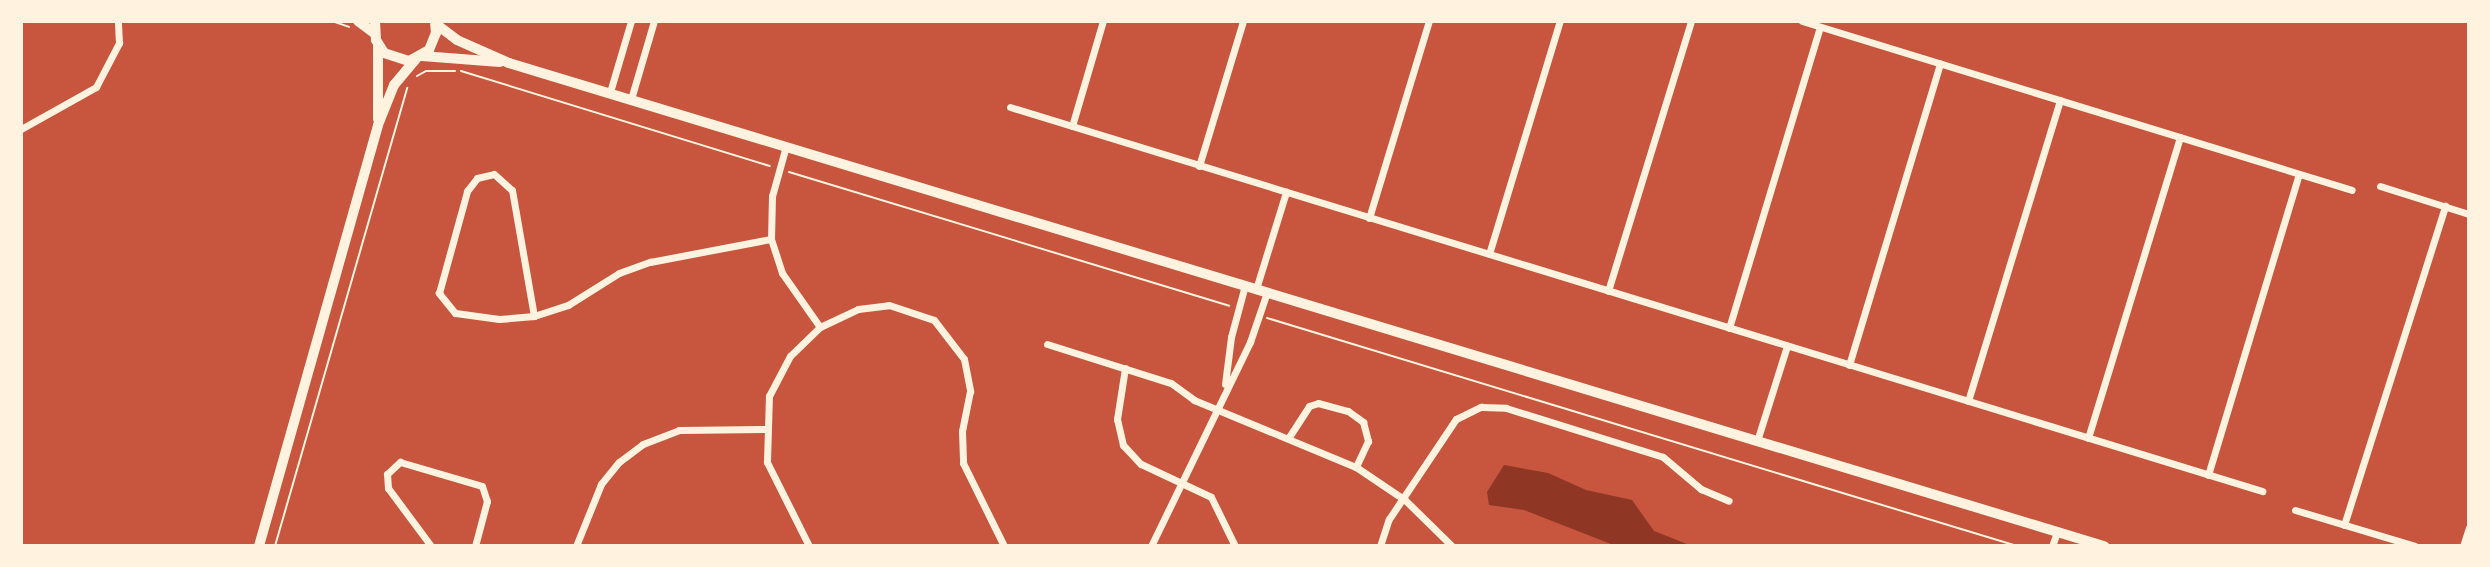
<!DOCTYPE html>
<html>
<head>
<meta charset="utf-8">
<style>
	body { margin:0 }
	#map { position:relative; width:2490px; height:567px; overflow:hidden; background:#c8553d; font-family:Cabin,sans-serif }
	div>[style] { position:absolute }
	.water>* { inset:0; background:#8f3625 }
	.path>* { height:2px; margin:-1px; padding:0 1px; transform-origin:1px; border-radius:1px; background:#fff3e0 }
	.minor>* { height:7px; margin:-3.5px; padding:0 3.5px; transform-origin:3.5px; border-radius:3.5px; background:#fff3e0 }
	.secondary>* { height:10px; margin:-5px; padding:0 5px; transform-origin:5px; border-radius:5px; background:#fff3e0 }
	span { translate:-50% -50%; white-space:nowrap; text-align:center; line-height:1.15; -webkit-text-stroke:5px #fff3e0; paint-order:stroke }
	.frame { position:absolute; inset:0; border:23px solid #fff3e0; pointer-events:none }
</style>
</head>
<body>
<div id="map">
	<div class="water">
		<i style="clip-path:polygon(1504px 465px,1548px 473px,1586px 490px,1632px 500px,1654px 531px,1692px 546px,1616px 546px,1524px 510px,1489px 505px,1487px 492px)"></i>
	</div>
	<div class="path">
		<i style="left:332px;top:21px;width:18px;rotate:19deg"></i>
		<i style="left:461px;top:71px;width:323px;rotate:17.1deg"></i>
		<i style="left:417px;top:76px;width:10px;rotate:-29deg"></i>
		<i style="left:426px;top:71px;width:29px"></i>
		<i style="left:789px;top:172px;width:460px;rotate:16.9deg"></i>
		<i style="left:1267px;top:318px;width:784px;rotate:16.91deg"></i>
		<i style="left:275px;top:546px;width:477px;rotate:-73.9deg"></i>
	</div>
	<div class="minor">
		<i style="left:1802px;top:21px;width:575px;rotate:17.08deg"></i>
		<i style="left:610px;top:92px;width:74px;rotate:-73.5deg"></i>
		<i style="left:631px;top:99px;width:81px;rotate:-73.6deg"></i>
		<i style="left:1010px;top:107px;width:1310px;rotate:17.05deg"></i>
		<i style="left:1072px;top:126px;width:109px;rotate:-73.6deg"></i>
		<i style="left:21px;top:129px;width:86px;rotate:-29.2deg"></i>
		<i style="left:96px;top:87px;width:50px;rotate:-62.4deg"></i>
		<i style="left:119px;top:43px;width:22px;rotate:-93deg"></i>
		<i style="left:786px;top:146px;width:52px;rotate:105.6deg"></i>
		<i style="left:772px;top:196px;width:43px;rotate:91.3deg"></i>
		<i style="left:771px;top:239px;width:36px;rotate:72deg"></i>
		<i style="left:782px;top:273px;width:66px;rotate:54.9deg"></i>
		<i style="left:1199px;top:166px;width:152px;rotate:-73.1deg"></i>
		<i style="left:494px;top:174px;width:24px;rotate:42deg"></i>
		<i style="left:512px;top:190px;width:128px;rotate:80.1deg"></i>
		<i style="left:534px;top:316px;width:35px;rotate:175deg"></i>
		<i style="left:499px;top:319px;width:44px;rotate:-172.2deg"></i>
		<i style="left:455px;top:313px;width:26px;rotate:-129deg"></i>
		<i style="left:439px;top:293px;width:106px;rotate:-74.6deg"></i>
		<i style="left:467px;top:191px;width:16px;rotate:-52deg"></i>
		<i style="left:477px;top:178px;width:17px;rotate:-13deg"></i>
		<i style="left:2380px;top:186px;width:93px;rotate:17.5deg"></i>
		<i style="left:1369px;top:218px;width:206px;rotate:-73.1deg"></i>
		<i style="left:1489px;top:254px;width:244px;rotate:-73.1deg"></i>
		<i style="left:1256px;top:289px;width:102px;rotate:-72.8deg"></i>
		<i style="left:1608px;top:291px;width:282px;rotate:-72.9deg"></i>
		<i style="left:534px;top:316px;width:36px;rotate:-18deg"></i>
		<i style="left:568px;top:305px;width:60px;rotate:-32.1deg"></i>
		<i style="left:619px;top:273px;width:33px;rotate:-20deg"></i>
		<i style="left:650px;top:262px;width:123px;rotate:-10.8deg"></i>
		<i style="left:1729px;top:328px;width:314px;rotate:-73.2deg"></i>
		<i style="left:1047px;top:344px;width:130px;rotate:17.5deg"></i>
		<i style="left:1171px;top:383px;width:29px;rotate:36deg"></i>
		<i style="left:1194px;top:400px;width:175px;rotate:22.5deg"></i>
		<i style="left:1356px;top:467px;width:59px;rotate:34deg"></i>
		<i style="left:1405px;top:500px;width:66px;rotate:44.4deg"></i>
		<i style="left:1849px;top:365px;width:315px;rotate:-73.2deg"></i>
		<i style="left:1125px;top:368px;width:52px;rotate:98.9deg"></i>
		<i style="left:1117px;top:419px;width:27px;rotate:77deg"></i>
		<i style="left:1123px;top:445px;width:26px;rotate:47deg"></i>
		<i style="left:1141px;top:464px;width:77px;rotate:25.2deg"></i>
		<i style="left:1211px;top:497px;width:55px;rotate:63.9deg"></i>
		<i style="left:1225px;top:384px;width:47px;rotate:-82.7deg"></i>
		<i style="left:1231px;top:337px;width:54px;rotate:-74.9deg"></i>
		<i style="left:1968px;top:401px;width:315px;rotate:-73deg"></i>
		<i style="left:1289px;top:437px;width:37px;rotate:-57deg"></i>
		<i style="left:1309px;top:406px;width:9px;rotate:-18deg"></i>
		<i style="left:1318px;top:403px;width:31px;rotate:15deg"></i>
		<i style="left:1348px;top:411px;width:19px;rotate:36deg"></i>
		<i style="left:1363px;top:422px;width:20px;rotate:75deg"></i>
		<i style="left:1368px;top:441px;width:29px;rotate:115deg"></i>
		<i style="left:2088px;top:438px;width:315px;rotate:-73deg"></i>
		<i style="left:1757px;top:441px;width:100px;rotate:-72.5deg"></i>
		<i style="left:2208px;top:475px;width:314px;rotate:-73.2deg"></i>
		<i style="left:2295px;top:510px;width:125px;rotate:16.7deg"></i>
		<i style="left:2344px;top:525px;width:335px;rotate:-72.4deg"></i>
		<i style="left:431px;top:546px;width:72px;rotate:-126.6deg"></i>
		<i style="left:388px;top:488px;width:14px;rotate:-94deg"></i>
		<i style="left:387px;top:474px;width:18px;rotate:-43deg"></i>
		<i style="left:400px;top:462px;width:85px;rotate:16.3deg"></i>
		<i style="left:482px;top:486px;width:16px;rotate:72deg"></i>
		<i style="left:487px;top:501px;width:47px;rotate:104.9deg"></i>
		<i style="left:576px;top:546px;width:67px;rotate:-68deg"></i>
		<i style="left:601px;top:484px;width:28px;rotate:-51deg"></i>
		<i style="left:619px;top:462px;width:30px;rotate:-37deg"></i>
		<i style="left:643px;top:444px;width:39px;rotate:-21deg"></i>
		<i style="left:679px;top:430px;width:86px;rotate:-0.7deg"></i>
		<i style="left:809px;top:546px;width:94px;rotate:-116.6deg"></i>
		<i style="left:767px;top:462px;width:66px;rotate:-88.3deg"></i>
		<i style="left:769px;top:396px;width:45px;rotate:-62.3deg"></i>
		<i style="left:790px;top:356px;width:42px;rotate:-44deg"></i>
		<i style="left:820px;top:327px;width:42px;rotate:-25.3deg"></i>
		<i style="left:858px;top:309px;width:31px;rotate:-7deg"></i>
		<i style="left:889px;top:305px;width:47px;rotate:18.4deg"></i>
		<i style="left:934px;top:320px;width:49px;rotate:52.4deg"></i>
		<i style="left:964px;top:359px;width:33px;rotate:79deg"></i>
		<i style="left:970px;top:391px;width:41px;rotate:101.3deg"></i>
		<i style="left:962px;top:431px;width:32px;rotate:88deg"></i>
		<i style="left:963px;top:463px;width:93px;rotate:63.7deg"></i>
		<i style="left:1151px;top:546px;width:227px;rotate:-64.1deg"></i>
		<i style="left:1250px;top:342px;width:53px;rotate:-71.2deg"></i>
		<i style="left:1380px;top:546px;width:28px;rotate:-72deg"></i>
		<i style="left:1389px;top:519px;width:120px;rotate:-56.2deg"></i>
		<i style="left:1456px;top:419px;width:28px;rotate:-26deg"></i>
		<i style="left:1481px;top:407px;width:25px;rotate:2deg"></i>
		<i style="left:1506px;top:408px;width:164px;rotate:17.3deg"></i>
		<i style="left:1663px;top:457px;width:50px;rotate:40.1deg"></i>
		<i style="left:1701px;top:489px;width:30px;rotate:23deg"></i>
		<i style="left:2052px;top:546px;width:15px;rotate:-70deg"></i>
		<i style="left:2463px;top:546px;width:20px;rotate:-72deg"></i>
	</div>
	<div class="secondary">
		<i style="left:358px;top:21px;width:20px;rotate:37deg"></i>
		<i style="left:375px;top:21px;width:19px;rotate:87deg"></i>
		<i style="left:376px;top:40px;width:15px;rotate:58deg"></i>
		<i style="left:384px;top:53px;width:26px;rotate:18deg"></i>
		<i style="left:409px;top:61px;width:23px;rotate:-29deg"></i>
		<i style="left:429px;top:50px;width:18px;rotate:-68deg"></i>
		<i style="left:436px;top:33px;width:12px;rotate:-95deg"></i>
		<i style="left:436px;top:24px;width:26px;rotate:37deg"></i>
		<i style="left:457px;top:40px;width:57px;rotate:23.9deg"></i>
		<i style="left:509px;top:63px;width:1667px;rotate:16.85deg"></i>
		<i style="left:422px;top:56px;width:78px;rotate:4.4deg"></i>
		<i style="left:378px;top:119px;width:73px;rotate:-90deg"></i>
		<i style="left:259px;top:546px;width:437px;rotate:-74.2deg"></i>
		<i style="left:378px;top:125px;width:43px;rotate:-68.2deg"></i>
		<i style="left:394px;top:85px;width:35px;rotate:-50deg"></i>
	</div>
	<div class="frame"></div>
</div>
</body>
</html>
